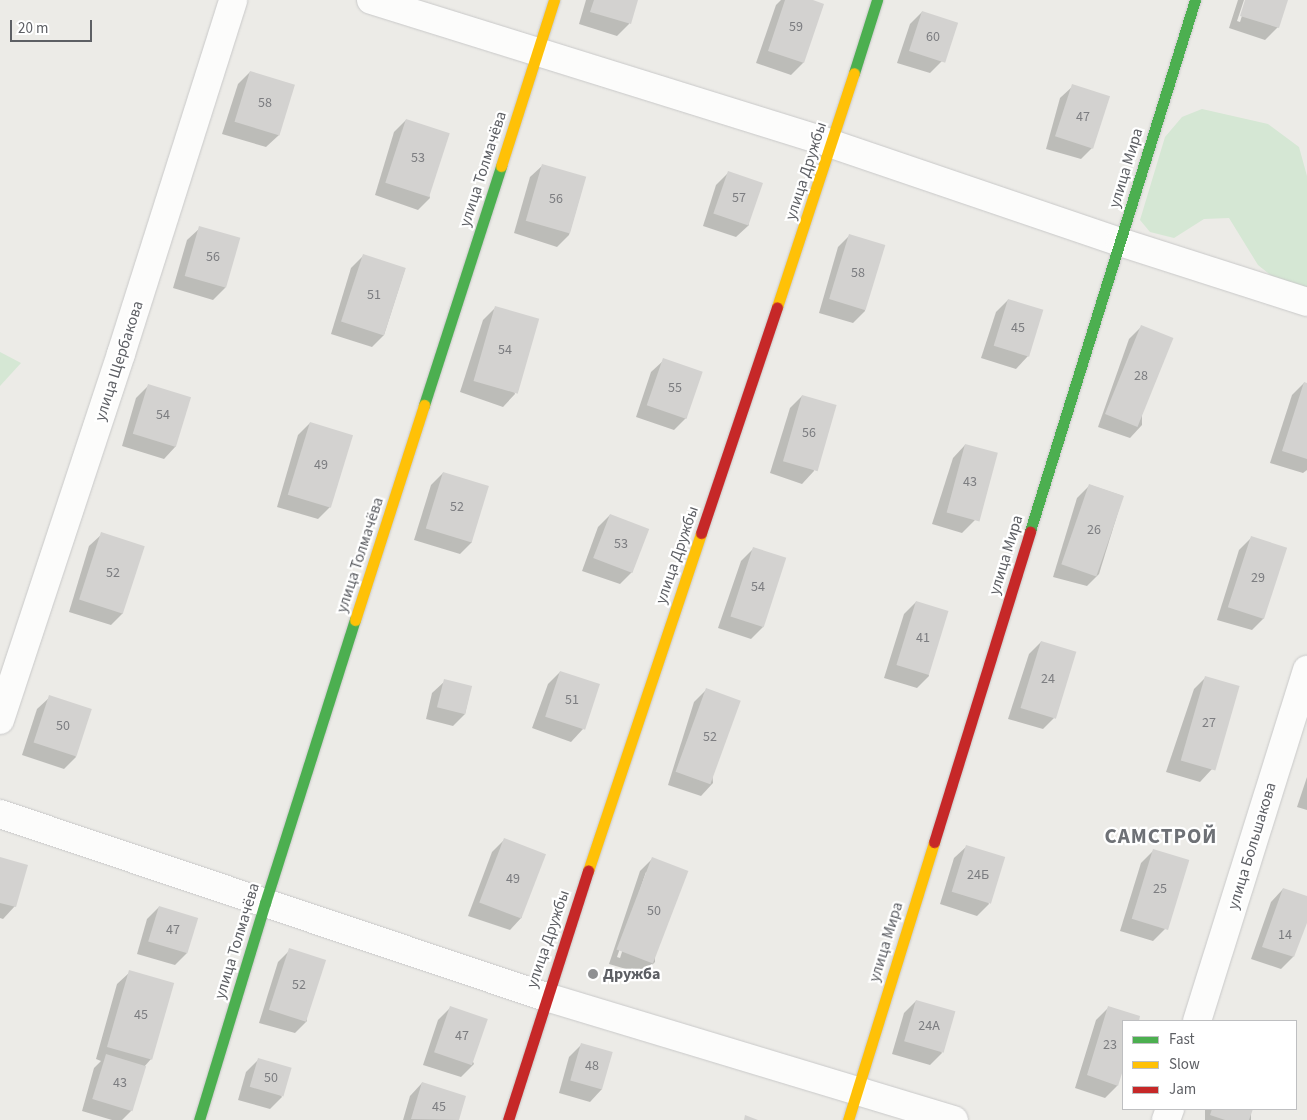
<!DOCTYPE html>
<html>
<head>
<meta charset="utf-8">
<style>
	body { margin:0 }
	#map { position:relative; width:1307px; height:1120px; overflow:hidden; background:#ecebe7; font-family:"Source Sans 3",sans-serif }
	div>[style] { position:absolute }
	.green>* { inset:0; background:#d5e7d4 }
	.shadow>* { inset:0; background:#0003; transform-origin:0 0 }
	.building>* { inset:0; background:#d3d2d0; transform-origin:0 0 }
	.roads { filter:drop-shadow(0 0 1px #c9c9c9) drop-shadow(0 0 1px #c9c9c9) }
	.street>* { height:28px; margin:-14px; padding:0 14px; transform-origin:14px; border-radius:14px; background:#fcfcfb }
	.fast>* { height:11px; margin:-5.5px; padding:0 5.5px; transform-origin:5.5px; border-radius:5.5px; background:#4caf50 }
	.slow>* { height:11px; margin:-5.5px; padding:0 5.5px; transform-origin:5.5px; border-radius:5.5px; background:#ffc107 }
	.jam>* { height:11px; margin:-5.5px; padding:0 5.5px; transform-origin:5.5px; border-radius:5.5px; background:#c62828 }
	.dots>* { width:14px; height:14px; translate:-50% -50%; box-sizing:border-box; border:2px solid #fff; border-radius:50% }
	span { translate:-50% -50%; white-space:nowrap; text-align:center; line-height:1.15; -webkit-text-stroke:4.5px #fff; paint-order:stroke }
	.number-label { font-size:14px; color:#7c7d80 }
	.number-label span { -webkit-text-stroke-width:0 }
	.street-label { font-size:16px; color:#5d5f64 }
	.poi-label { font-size:16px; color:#5d5f64; font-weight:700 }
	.left { translate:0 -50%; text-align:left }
	.district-label { font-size:21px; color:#6e7176; font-weight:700; letter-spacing:1px }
	.legend { position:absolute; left:1122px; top:1020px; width:175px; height:90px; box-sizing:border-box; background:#fff; border:1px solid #bebfc1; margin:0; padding:6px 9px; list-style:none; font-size:15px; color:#5d5f64 }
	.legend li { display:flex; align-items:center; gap:10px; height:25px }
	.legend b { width:25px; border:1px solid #bebfc1 }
	.scale { position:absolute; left:10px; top:20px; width:82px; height:22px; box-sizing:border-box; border:2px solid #5d5f64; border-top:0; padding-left:6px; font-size:15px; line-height:18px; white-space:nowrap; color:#5d5f64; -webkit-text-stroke:4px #fff; paint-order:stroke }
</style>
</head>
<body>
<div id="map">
	<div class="green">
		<i style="clip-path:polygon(1202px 109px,1268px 124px,1299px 147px,1307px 176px,1307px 290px,1278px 281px,1258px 265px,1229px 218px,1204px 219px,1174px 238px,1150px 232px,1140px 220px,1165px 137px,1182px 117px)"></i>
		<i style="clip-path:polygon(0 352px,21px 363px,0 386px)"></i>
	</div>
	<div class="shadow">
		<i style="clip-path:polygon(586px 0,636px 0,629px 24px,617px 36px,579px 24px)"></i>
		<i style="clip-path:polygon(781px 0,809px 0,823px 5px,803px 63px,791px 75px,756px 63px,776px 5px)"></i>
		<i style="clip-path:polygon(1238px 0,1244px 0,1237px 21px,1240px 22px,1247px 0,1287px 0,1278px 27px,1265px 40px,1229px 28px)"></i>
		<i style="clip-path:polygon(922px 12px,942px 61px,930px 73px,897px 63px,910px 24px)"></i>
		<i style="clip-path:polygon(250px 72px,279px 135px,266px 147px,222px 134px,238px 84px)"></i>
		<i style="clip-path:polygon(1073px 86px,1093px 147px,1081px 159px,1046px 149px,1060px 98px)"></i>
		<i style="clip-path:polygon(406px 120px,430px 198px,418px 210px,375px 195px,394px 132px)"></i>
		<i style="clip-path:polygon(543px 165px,585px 178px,569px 235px,557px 247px,514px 233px,530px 177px)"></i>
		<i style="clip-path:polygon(728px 173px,749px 225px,736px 237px,703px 226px,716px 185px)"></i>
		<i style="clip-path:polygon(200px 228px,239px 239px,225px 288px,213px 300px,173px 288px,187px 240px)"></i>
		<i style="clip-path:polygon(850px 235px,865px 311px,853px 323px,819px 313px,838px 247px)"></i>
		<i style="clip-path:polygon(363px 256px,405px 269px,384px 335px,372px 347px,331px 334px,351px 268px)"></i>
		<i style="clip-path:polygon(1008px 300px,1028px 356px,1016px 369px,981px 358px,996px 312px)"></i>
		<i style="clip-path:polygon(495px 308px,515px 394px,503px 407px,460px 392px,483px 320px)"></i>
		<i style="clip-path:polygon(1141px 327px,1142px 425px,1130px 438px,1098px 427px,1129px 339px)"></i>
		<i style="clip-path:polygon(664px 360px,687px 417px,674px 430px,636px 417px,651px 372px)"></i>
		<i style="clip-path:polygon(1304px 383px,1307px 384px,1307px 470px,1303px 473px,1270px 463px,1292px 395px)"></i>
		<i style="clip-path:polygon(148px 386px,176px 446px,164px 459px,122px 446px,136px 398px)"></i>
		<i style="clip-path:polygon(802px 396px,814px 471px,802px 484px,770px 473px,790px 408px)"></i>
		<i style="clip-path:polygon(310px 423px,330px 507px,318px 519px,277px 507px,298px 435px)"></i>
		<i style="clip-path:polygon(965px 445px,975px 520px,962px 533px,932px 524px,953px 458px)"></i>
		<i style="clip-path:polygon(443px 473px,472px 542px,460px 554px,414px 540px,431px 485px)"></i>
		<i style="clip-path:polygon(1090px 485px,1123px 496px,1099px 574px,1087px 586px,1053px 577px,1077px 498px)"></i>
		<i style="clip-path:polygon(610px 515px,633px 571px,620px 584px,582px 571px,598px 527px)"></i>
		<i style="clip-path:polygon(102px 534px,123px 613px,111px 625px,69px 612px,89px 546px)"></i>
		<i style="clip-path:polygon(1251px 538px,1264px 618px,1252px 630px,1217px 620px,1239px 550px)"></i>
		<i style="clip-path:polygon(753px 549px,763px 627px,751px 639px,718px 628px,741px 561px)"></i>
		<i style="clip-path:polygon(916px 602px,929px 676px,917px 688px,884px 678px,904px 614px)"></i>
		<i style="clip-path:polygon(1041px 642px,1055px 717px,1043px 729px,1008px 719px,1029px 654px)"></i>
		<i style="clip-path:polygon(560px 672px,583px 729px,571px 742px,532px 728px,548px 684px)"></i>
		<i style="clip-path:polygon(1206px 677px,1212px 769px,1200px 782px,1166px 772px,1194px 689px)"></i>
		<i style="clip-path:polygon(445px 681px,471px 687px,465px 714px,453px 726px,426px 719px,432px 693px)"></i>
		<i style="clip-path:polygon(706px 690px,713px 783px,701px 796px,668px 785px,694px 702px)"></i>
		<i style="clip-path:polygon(50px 697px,76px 757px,64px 769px,22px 755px,37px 709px)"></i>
		<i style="clip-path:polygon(1307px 777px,1307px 810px,1297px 807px)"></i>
		<i style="clip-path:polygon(504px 840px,522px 917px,510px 930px,468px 916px,492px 852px)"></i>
		<i style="clip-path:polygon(967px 846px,989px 904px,977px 916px,940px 904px,954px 858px)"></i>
		<i style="clip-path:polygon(1153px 851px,1187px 861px,1165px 929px,1153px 941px,1120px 931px,1141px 863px)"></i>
		<i style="clip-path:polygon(0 858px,15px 906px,3px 919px,0 918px)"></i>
		<i style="clip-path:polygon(evenodd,652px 859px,655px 962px,643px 974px,609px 964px,640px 871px,652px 859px,646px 872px,648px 872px,620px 958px,617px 957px,646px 872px)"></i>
		<i style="clip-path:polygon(1283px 889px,1307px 897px,1307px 919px,1293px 957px,1281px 969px,1251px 959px,1271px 902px)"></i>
		<i style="clip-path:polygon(159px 907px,187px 953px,175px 965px,137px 954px,147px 919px)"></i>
		<i style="clip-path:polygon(290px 950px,307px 1021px,295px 1033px,259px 1023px,278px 962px)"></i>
		<i style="clip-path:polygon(130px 972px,151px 1059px,144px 1067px,132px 1110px,122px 1120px,112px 1120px,82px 1111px,94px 1068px,101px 1061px,96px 1059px,117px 984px)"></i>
		<i style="clip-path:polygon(916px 1001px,942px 1053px,930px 1065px,892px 1054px,904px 1013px)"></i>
		<i style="clip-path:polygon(1109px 1007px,1139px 1017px,1137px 1021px,1123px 1021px,1123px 1065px,1117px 1086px,1105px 1098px,1075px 1088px,1096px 1020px)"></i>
		<i style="clip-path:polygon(450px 1008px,474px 1064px,461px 1077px,423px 1065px,438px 1020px)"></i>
		<i style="clip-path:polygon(582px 1044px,602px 1089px,590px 1102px,559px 1093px,569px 1057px)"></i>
		<i style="clip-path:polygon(258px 1060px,282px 1097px,270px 1109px,238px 1100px,246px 1072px)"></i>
		<i style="clip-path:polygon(422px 1083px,465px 1097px,458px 1120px,403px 1120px,410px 1096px)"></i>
		<i style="left:1205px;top:1109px;width:46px;height:12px"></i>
	</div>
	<div class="building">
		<i style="clip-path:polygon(594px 0,638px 0,631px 24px,590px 12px)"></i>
		<i style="clip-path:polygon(785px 0,813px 0,824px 4px,804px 63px,768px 51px)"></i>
		<i style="clip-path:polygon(1245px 0,1288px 0,1279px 28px,1240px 16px)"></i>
		<i style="left:922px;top:11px;width:38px;height:42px;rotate:18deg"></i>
		<i style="left:250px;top:71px;width:47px;height:53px;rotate:17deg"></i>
		<i style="left:1072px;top:84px;width:40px;height:55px;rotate:18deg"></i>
		<i style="left:406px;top:119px;width:46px;height:67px;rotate:18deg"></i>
		<i style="left:542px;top:164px;width:46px;height:59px;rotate:16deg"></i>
		<i style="left:728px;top:171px;width:37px;height:45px;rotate:19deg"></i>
		<i style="left:199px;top:226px;width:43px;height:52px;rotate:16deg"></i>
		<i style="left:849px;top:234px;width:38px;height:68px;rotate:17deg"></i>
		<i style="left:363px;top:254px;width:45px;height:71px;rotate:18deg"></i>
		<i style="left:1008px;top:299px;width:37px;height:49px;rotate:17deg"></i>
		<i style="left:495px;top:306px;width:46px;height:78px;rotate:16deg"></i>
		<i style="left:1141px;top:325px;width:35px;height:96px;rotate:22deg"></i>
		<i style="left:663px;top:358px;width:42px;height:50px;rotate:19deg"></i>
		<i style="clip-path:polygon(1304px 382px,1307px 383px,1307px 459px,1282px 451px)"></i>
		<i style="left:148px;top:384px;width:45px;height:52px;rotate:17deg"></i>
		<i style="left:802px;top:395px;width:36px;height:69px;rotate:16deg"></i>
		<i style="left:310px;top:422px;width:45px;height:76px;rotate:17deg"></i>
		<i style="left:965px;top:444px;width:34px;height:71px;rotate:15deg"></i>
		<i style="left:443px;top:472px;width:48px;height:59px;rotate:17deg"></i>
		<i style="left:1089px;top:484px;width:37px;height:85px;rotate:19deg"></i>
		<i style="left:610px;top:514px;width:42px;height:47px;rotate:21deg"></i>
		<i style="left:101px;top:532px;width:46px;height:71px;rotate:18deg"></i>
		<i style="left:1251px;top:536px;width:38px;height:75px;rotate:18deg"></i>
		<i style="left:753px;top:547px;width:35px;height:73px;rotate:18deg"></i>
		<i style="left:916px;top:601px;width:34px;height:67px;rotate:17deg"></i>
		<i style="left:1041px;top:641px;width:37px;height:70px;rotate:17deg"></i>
		<i style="left:560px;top:671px;width:42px;height:48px;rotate:18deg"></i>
		<i style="left:1205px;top:676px;width:36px;height:88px;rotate:16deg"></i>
		<i style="left:444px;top:679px;width:29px;height:29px;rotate:14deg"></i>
		<i style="left:706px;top:688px;width:37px;height:89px;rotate:20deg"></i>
		<i style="left:49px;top:695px;width:45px;height:50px;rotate:18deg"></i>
		<i style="left:504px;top:838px;width:45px;height:69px;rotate:21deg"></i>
		<i style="left:966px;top:845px;width:41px;height:49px;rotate:17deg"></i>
		<i style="left:1153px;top:849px;width:38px;height:73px;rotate:17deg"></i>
		<i style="clip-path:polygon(0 857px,28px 865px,16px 907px,0 903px)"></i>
		<i style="left:652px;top:857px;width:39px;height:99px;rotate:21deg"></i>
		<i style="clip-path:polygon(1283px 888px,1307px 896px,1307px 923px,1294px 957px,1262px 947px)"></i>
		<i style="left:159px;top:906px;width:41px;height:37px;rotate:17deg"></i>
		<i style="left:289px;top:948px;width:39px;height:65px;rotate:18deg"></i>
		<i style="left:129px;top:970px;width:47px;height:80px;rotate:16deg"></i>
		<i style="left:916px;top:1000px;width:41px;height:43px;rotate:16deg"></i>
		<i style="left:450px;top:1006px;width:40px;height:49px;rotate:19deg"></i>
		<i style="clip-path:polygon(1108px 1006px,1140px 1016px,1139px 1021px,1123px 1021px,1123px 1070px,1118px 1086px,1087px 1075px)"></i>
		<i style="left:581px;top:1043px;width:33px;height:39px;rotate:16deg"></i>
		<i style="left:106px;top:1054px;width:42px;height:47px;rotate:17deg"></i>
		<i style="left:258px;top:1058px;width:35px;height:30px;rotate:16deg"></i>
		<i style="clip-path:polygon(422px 1082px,466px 1096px,459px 1120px,411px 1119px)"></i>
		<i style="clip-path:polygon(1212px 1109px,1253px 1109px,1249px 1120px,1225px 1120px,1210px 1115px)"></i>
		<i style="clip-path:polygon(745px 1115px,758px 1120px,744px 1120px)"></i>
	</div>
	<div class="roads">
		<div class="street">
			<i style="left:371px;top:0;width:483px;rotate:17.3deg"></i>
			<i style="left:832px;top:144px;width:304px;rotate:18.8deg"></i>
			<i style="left:1120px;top:242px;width:196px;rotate:17.8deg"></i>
			<i style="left:0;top:720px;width:385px;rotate:-71.7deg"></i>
			<i style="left:121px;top:354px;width:371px;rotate:-72.4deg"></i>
			<i style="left:0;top:814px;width:576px;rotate:18.53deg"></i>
			<i style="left:546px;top:997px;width:426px;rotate:16.8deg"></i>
			<i style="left:1197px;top:1021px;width:368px;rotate:-72.6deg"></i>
			<i style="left:1166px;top:1120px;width:12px;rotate:-70deg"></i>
		</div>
		<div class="fast">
			<i style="left:854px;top:73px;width:77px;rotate:-72.5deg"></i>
			<i style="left:424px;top:405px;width:251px;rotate:-72.1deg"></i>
			<i style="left:1030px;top:531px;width:556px;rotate:-72.74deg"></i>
			<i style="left:199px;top:1120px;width:227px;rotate:-73.1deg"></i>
			<i style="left:265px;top:903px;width:297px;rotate:-72.4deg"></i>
		</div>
		<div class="slow">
			<i style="left:501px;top:166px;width:174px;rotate:-72.3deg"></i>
			<i style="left:777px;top:307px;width:246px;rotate:-71.8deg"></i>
			<i style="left:355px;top:620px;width:226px;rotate:-72.2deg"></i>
			<i style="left:588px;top:871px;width:356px;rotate:-71.5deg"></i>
			<i style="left:848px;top:1120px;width:291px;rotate:-72.8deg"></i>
		</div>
		<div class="jam">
			<i style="left:701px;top:533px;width:238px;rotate:-71.4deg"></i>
			<i style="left:934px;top:842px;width:325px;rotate:-72.8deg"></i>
			<i style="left:508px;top:1120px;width:262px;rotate:-72.2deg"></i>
		</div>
	</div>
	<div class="dots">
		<i style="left:593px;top:974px;background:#8f9092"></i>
	</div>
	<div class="number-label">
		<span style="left:796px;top:27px">59</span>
		<span style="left:933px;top:37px">60</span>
		<span style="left:265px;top:103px">58</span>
		<span style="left:1083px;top:117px">47</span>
		<span style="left:418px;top:158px">53</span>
		<span style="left:739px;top:198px">57</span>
		<span style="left:556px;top:199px">56</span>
		<span style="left:213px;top:257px">56</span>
		<span style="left:858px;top:273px">58</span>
		<span style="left:374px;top:295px">51</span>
		<span style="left:1018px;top:328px">45</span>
		<span style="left:505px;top:350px">54</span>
		<span style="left:1141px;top:376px">28</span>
		<span style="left:675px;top:388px">55</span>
		<span style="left:163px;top:415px">54</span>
		<span style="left:809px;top:433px">56</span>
		<span style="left:321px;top:465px">49</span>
		<span style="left:970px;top:482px">43</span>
		<span style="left:457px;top:507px">52</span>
		<span style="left:1094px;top:530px">26</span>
		<span style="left:621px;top:544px">53</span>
		<span style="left:113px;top:573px">52</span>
		<span style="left:1258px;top:578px">29</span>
		<span style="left:758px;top:587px">54</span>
		<span style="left:923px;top:638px">41</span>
		<span style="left:1048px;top:679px">24</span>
		<span style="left:572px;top:700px">51</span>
		<span style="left:1209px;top:723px">27</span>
		<span style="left:63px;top:726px">50</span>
		<span style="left:710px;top:737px">52</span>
		<span style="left:978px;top:875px">24Б</span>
		<span style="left:513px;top:879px">49</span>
		<span style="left:1160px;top:889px">25</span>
		<span style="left:654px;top:911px">50</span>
		<span style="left:173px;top:930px">47</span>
		<span style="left:1285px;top:935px">14</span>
		<span style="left:299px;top:985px">52</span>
		<span style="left:141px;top:1015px">45</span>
		<span style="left:929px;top:1026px">24А</span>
		<span style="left:462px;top:1036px">47</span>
		<span style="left:1110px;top:1045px">23</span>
		<span style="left:592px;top:1066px">48</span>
		<span style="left:271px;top:1078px">50</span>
		<span style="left:120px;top:1083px">43</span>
		<span style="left:439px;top:1107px">45</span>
	</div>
	<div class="street-label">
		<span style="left:1126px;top:168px;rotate:-73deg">улица Мира</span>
		<span style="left:483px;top:169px;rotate:-72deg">улица Толмачёва</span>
		<span style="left:806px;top:171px;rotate:-72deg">улица Дружбы</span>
		<span style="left:119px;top:361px;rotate:-72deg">улица Щербакова</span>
		<span style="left:360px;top:555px;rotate:-72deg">улица Толмачёва</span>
		<span style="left:677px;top:555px;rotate:-71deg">улица Дружбы</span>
		<span style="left:1006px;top:555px;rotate:-73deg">улица Мира</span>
		<span style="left:1252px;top:846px;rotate:-73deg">улица Большакова</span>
		<span style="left:548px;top:939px;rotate:-71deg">улица Дружбы</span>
		<span style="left:237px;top:941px;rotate:-73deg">улица Толмачёва</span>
		<span style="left:886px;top:942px;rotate:-73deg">улица Мира</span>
	</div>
	<div class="poi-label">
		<span class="left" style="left:603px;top:974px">Дружба</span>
	</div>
	<div class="district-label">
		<span style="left:1161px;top:836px">САМСТРОЙ</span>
	</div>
	<ul class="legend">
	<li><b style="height:6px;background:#4caf50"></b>Fast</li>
	<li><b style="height:6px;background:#ffc107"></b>Slow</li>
	<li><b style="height:6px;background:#c62828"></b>Jam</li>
	</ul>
	<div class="scale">20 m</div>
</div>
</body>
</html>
